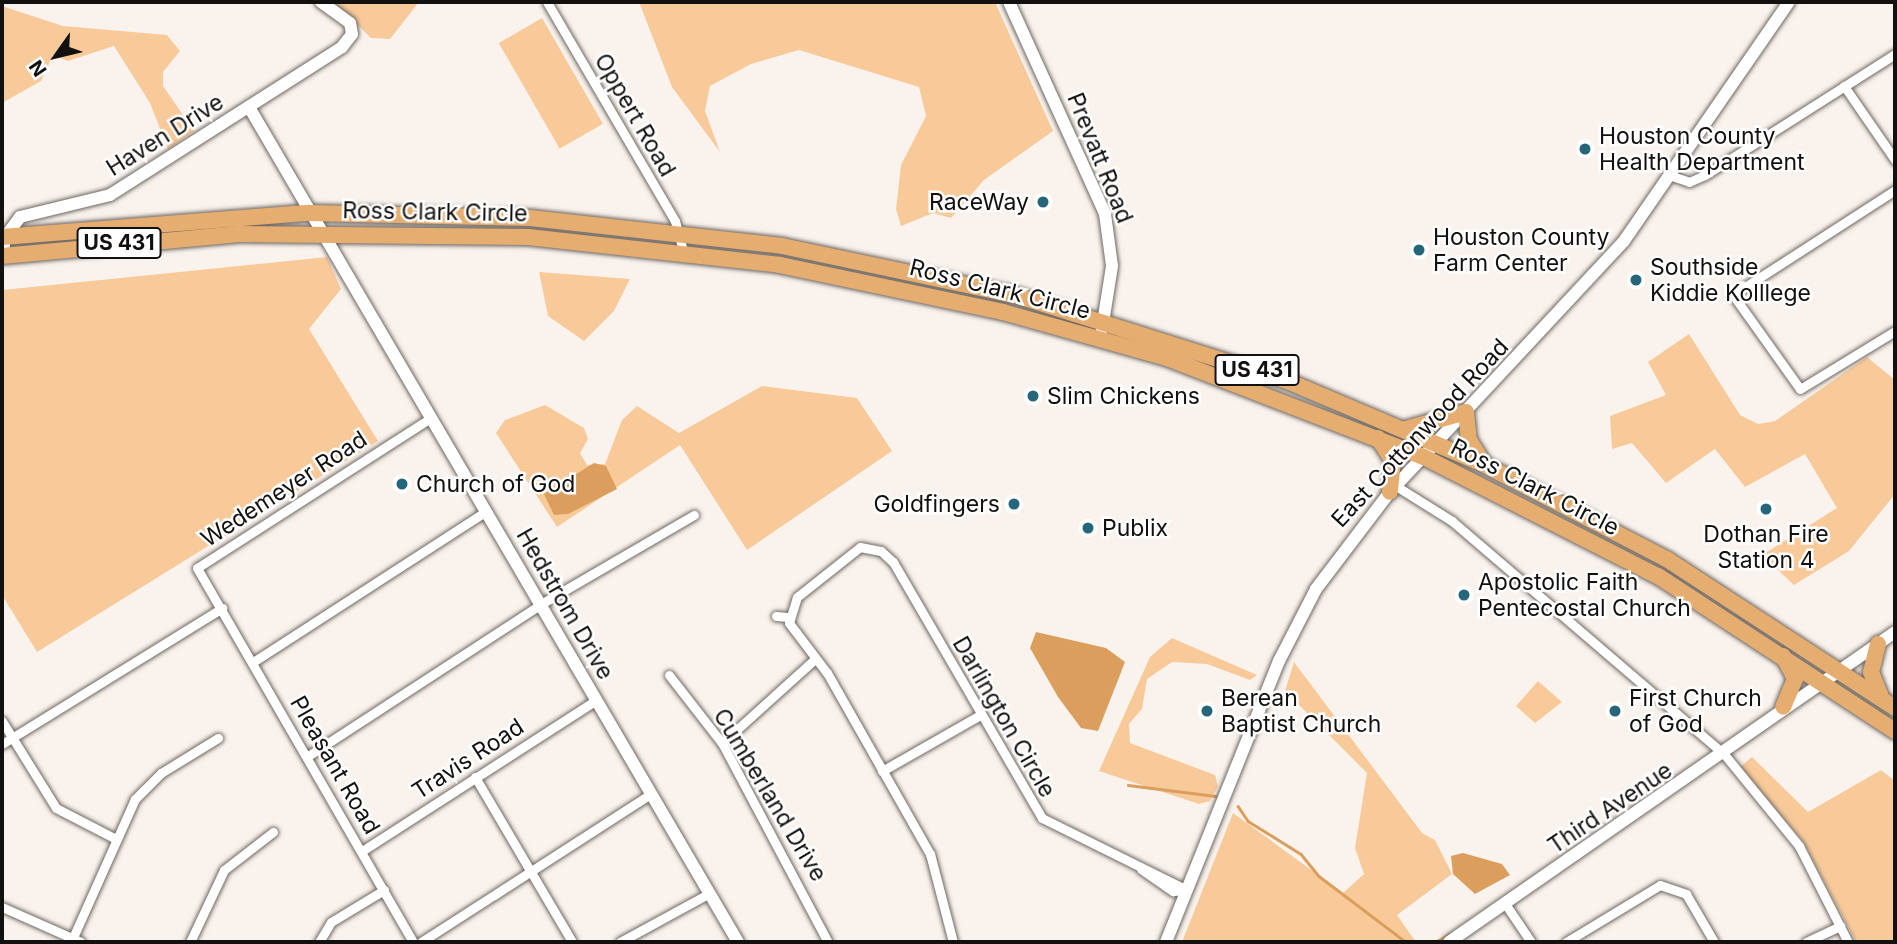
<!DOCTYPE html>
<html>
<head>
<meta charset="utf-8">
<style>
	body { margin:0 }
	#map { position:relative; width:1897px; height:944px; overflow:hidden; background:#faf3ed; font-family:Inter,sans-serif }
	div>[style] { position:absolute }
	.green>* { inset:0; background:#f9ca99; transform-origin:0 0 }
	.water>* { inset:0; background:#db9e5c }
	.stream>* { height:2.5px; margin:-1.25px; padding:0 1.25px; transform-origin:1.25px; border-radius:1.25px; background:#db9e5c }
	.roads { filter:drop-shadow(0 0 2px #6e6862) drop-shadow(0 0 2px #6e6862) }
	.street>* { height:9px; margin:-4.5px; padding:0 4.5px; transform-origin:4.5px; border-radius:4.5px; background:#fff }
	.secondary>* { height:12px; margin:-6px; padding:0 6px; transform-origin:6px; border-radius:6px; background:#fff }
	.highway>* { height:16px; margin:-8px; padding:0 8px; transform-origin:8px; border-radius:8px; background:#e6ad70 }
	.dots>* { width:19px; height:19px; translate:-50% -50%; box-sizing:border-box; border:4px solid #fff; border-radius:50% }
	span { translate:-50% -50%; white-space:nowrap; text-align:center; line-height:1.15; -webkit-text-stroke:5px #fff; paint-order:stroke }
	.shield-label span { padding:2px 5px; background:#fff; border:2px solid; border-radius:5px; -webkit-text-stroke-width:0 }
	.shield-label { font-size:21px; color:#13110f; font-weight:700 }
	.street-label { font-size:23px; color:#13110f }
	.poi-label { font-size:23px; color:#13110f }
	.left { translate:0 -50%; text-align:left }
	.right { translate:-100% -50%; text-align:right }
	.frame { position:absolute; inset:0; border:4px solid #13110f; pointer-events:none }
	.north { position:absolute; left:21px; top:21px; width:70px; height:70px; -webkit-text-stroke:5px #fff; paint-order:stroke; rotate:236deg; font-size:19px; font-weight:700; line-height:28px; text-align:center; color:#13110f }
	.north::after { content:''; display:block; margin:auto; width:24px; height:32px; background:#13110f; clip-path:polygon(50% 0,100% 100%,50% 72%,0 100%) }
</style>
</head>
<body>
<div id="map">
	<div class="green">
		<i style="clip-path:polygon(334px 2px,419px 2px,390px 39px,371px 38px)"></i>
		<i style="clip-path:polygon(639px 2px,995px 2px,1053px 131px,984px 180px,951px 218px,933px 213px,901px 226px,896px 209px,901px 165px,926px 116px,919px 87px,799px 50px,751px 64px,710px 86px,705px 111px,720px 152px,672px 87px)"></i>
		<i style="clip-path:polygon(2px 6px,63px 26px,167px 35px,180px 51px,163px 72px,163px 86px,194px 131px,168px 149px,150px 103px,114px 46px,68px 61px,53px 55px,41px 81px,2px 103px)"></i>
		<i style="left:542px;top:18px;width:122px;height:50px;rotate:60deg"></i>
		<i style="clip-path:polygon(327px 257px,341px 289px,309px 329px,378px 441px,37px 652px,2px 595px,2px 290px)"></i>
		<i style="clip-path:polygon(539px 272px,630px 279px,614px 311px,584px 341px,548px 316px)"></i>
		<i style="clip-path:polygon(1689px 334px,1740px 415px,1758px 424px,1775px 421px,1867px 357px,1895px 380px,1895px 494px,1849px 551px,1794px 585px,1762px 555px,1837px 508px,1805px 454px,1745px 487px,1715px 449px,1666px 483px,1632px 443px,1612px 449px,1610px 416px,1666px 395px,1648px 362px)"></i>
		<i style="clip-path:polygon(762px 386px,857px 398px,892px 451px,747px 550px,680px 445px,557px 527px,496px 433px,505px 420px,545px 405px,584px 428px,588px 439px,580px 453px,587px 465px,605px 464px,622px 420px,637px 406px,679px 433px)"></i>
		<i style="clip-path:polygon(1172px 638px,1257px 675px,1250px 680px,1207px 664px,1172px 662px,1147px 679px,1142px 709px,1129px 724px,1130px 743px,1215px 775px,1218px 786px,1210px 801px,1199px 804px,1099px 771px,1150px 657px)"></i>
		<i style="clip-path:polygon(1294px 662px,1422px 833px,1435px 840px,1452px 874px,1397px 915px,1416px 942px,1182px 942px,1233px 813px,1343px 893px,1364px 874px,1355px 848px,1367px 773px,1285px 691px)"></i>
		<i style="clip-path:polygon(1538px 681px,1562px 702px,1535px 723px,1516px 706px)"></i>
		<i style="clip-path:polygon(1752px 757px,1808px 812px,1881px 770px,1895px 781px,1895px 942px,1856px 942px,1803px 841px,1740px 767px)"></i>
	</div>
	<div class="water">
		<i style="clip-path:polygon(594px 463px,606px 466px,617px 489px,568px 514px,554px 515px,544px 494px)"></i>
		<i style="clip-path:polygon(1036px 632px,1106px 648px,1125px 662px,1098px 731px,1081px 728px,1058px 697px,1030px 648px)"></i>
		<i style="clip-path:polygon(1463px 853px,1502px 864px,1510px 875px,1475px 894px,1453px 874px,1451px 856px)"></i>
	</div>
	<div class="stream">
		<i style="left:1128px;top:785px;width:88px;rotate:7.2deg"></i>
		<i style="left:1238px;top:806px;width:18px;rotate:56deg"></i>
		<i style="left:1248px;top:821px;width:62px;rotate:31.9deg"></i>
		<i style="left:1301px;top:854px;width:28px;rotate:51deg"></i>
		<i style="left:1319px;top:876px;width:109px;rotate:37.2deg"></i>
		<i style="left:1435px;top:942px;width:19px;rotate:-28deg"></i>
	</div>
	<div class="roads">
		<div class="street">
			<i style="left:547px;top:2px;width:254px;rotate:59.7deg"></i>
			<i style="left:675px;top:221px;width:31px;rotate:75deg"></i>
			<i style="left:1844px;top:86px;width:90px;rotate:55.4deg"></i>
			<i style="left:1672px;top:176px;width:18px;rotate:19deg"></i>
			<i style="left:1689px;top:182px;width:17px;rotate:-24deg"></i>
			<i style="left:1705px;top:175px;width:225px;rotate:-32.5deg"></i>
			<i style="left:1895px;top:190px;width:193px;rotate:147.1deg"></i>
			<i style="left:1733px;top:295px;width:115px;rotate:54.5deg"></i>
			<i style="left:1800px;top:389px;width:111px;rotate:-31.4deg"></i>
			<i style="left:1396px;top:486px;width:66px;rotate:32deg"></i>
			<i style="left:1452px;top:521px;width:358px;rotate:40.6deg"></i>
			<i style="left:1724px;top:754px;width:119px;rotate:50.8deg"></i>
			<i style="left:1799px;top:846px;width:108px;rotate:63deg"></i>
			<i style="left:776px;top:616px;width:12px;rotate:5deg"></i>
			<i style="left:253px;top:662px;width:278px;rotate:-32.9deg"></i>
			<i style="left:669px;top:675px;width:86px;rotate:52.1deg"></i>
			<i style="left:722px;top:743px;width:225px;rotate:62deg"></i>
			<i style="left:2px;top:721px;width:102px;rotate:58.2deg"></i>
			<i style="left:56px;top:808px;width:68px;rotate:27.3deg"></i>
			<i style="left:722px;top:743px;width:125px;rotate:-42.1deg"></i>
			<i style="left:2px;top:744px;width:259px;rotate:-31.7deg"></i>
			<i style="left:308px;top:756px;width:278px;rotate:-33.1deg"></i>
			<i style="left:541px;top:604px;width:177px;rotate:-30.2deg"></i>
			<i style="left:882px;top:771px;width:113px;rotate:-29.7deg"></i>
			<i style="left:475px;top:777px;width:191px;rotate:59.5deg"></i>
			<i style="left:362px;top:851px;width:278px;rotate:-32.8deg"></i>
			<i style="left:1141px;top:869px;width:39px;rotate:35deg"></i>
			<i style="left:1173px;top:891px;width:14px;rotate:-4deg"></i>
			<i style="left:1506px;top:905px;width:45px;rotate:56deg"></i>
			<i style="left:2px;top:907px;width:86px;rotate:23.9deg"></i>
			<i style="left:71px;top:942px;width:157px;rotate:-65.9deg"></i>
			<i style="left:135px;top:799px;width:37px;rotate:-45deg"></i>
			<i style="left:161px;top:773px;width:67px;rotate:-31.6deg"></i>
			<i style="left:190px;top:942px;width:80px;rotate:-64.7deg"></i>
			<i style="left:224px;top:870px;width:62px;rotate:-37.8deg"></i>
			<i style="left:319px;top:942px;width:23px;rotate:-59deg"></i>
			<i style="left:331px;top:922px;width:62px;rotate:-31.1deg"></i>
			<i style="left:413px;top:942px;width:432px;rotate:-120deg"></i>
			<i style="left:197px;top:568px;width:278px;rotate:-32.7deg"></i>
			<i style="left:421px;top:942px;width:274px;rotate:-32.8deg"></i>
			<i style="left:620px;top:942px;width:102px;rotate:-28.6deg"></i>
			<i style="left:953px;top:942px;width:91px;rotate:-104.6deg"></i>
			<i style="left:930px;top:854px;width:208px;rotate:-119.6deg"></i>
			<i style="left:827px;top:673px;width:63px;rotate:-127.2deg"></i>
			<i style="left:789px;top:623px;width:27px;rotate:-73deg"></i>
			<i style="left:797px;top:597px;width:80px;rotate:-38.4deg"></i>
			<i style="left:860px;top:547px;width:21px;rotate:11deg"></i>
			<i style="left:881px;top:551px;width:16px;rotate:43deg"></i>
			<i style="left:893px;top:562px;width:296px;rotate:59.8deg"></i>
			<i style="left:1042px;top:818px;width:162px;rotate:26.4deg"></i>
			<i style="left:1566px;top:942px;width:110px;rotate:-31.2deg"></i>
			<i style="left:1660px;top:885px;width:28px;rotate:19deg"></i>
			<i style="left:1686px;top:894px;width:56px;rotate:59.7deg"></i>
			<i style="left:1806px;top:942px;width:38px;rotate:-25deg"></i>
		</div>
		<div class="secondary">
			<i style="left:1009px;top:2px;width:233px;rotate:65.6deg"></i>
			<i style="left:1105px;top:214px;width:52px;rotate:82.3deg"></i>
			<i style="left:1112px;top:266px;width:64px;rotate:99deg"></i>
			<i style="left:249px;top:107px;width:968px;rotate:59.65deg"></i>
			<i style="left:2px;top:257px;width:20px;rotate:-81deg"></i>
			<i style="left:5px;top:237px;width:25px;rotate:-53deg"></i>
			<i style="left:20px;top:217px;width:93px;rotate:-13.7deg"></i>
			<i style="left:110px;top:195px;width:275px;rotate:-32.5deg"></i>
			<i style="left:342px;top:47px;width:16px;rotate:-52deg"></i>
			<i style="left:352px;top:34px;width:11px;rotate:-100deg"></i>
			<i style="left:350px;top:23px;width:36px;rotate:-144deg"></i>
			<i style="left:1166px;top:942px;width:303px;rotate:-68.1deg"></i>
			<i style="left:1279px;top:661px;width:81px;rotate:-62.8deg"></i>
			<i style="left:1316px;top:589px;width:122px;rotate:-52.7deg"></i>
			<i style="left:1390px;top:492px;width:343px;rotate:-47deg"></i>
			<i style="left:1624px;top:241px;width:290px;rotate:-55.4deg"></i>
			<i style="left:1449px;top:942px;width:543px;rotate:-34.8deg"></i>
		</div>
		<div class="highway">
			<i style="left:2px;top:237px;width:308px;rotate:-4.5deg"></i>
			<i style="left:309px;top:213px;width:221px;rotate:1.3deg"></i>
			<i style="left:530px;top:218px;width:254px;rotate:6.3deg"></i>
			<i style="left:782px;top:246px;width:238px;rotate:11.9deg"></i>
			<i style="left:1015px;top:295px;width:283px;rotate:17.5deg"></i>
			<i style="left:1285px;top:380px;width:217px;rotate:23deg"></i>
			<i style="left:1485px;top:465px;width:206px;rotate:27.4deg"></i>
			<i style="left:1668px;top:560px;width:271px;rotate:33.1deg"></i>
			<i style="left:2px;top:256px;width:236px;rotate:-5.3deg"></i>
			<i style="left:237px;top:234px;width:291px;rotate:0.6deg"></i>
			<i style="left:528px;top:237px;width:254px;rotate:6.3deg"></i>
			<i style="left:780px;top:265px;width:228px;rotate:11.9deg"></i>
			<i style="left:1003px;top:312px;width:170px;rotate:15.7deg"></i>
			<i style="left:1167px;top:358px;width:275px;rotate:21.1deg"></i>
			<i style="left:1424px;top:457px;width:263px;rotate:27deg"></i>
			<i style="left:1658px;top:576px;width:283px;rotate:33.2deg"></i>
			<i style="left:1406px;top:429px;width:62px;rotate:-15.8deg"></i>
			<i style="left:1466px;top:412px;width:28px;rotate:84deg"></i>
			<i style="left:1469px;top:440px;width:28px;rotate:58deg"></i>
			<i style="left:1378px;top:438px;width:27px;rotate:57deg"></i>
			<i style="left:1393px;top:461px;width:31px;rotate:96deg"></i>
			<i style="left:1878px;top:644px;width:29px;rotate:104deg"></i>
			<i style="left:1871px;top:672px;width:27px;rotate:68deg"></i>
			<i style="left:1783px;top:656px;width:26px;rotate:62deg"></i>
			<i style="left:1795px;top:679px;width:30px;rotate:113deg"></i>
		</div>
	</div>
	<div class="dots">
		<i style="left:1585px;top:149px;background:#26667b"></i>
		<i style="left:1043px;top:202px;background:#26667b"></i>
		<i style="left:1419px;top:250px;background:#26667b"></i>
		<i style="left:1636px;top:280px;background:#26667b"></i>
		<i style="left:1033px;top:396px;background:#26667b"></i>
		<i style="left:402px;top:484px;background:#26667b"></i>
		<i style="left:1014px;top:504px;background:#26667b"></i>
		<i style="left:1766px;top:509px;background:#26667b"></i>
		<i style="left:1088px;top:528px;background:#26667b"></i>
		<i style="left:1464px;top:595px;background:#26667b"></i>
		<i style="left:1207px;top:711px;background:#26667b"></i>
		<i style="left:1615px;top:711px;background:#26667b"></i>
	</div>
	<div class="shield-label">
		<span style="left:119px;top:243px">US 431</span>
		<span style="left:1257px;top:370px">US 431</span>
	</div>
	<div class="street-label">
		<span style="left:635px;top:115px;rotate:60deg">Oppert Road</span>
		<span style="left:165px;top:135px;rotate:-32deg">Haven Drive</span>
		<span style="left:1100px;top:158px;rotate:68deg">Prevatt Road</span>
		<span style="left:435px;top:212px;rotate:1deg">Ross Clark Circle</span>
		<span style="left:1000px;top:289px;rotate:14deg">Ross Clark Circle</span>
		<span style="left:1420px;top:433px;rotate:-47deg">East Cottonwood Road</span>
		<span style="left:1535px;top:487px;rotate:27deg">Ross Clark Circle</span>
		<span style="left:284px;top:489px;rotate:-33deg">Wedemeyer Road</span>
		<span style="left:565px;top:604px;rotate:60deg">Hedstrom Drive</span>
		<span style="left:1004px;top:717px;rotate:60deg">Darlington Circle</span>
		<span style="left:468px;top:759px;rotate:-33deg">Travis Road</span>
		<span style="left:335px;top:765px;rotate:60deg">Pleasant Road</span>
		<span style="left:770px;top:795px;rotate:59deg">Cumberland Drive</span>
		<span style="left:1610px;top:808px;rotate:-34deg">Third Avenue</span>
	</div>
	<div class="poi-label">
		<span class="left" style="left:1599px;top:149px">Houston County<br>Health Department</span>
		<span class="right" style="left:1029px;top:202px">RaceWay</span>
		<span class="left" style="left:1433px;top:250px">Houston County<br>Farm Center</span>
		<span class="left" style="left:1650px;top:280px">Southside<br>Kiddie Kolllege</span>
		<span class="left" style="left:1047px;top:396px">Slim Chickens</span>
		<span class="left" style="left:416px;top:484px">Church of God</span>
		<span class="right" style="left:1000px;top:504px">Goldfingers</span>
		<span class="left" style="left:1102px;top:528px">Publix</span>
		<span style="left:1766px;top:547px">Dothan Fire<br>Station 4</span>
		<span class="left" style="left:1478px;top:595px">Apostolic Faith<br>Pentecostal Church</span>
		<span class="left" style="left:1221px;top:711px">Berean<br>Baptist Church</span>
		<span class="left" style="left:1629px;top:711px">First Church<br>of God</span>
	</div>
	<div class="frame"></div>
	<div class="north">N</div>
</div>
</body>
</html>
